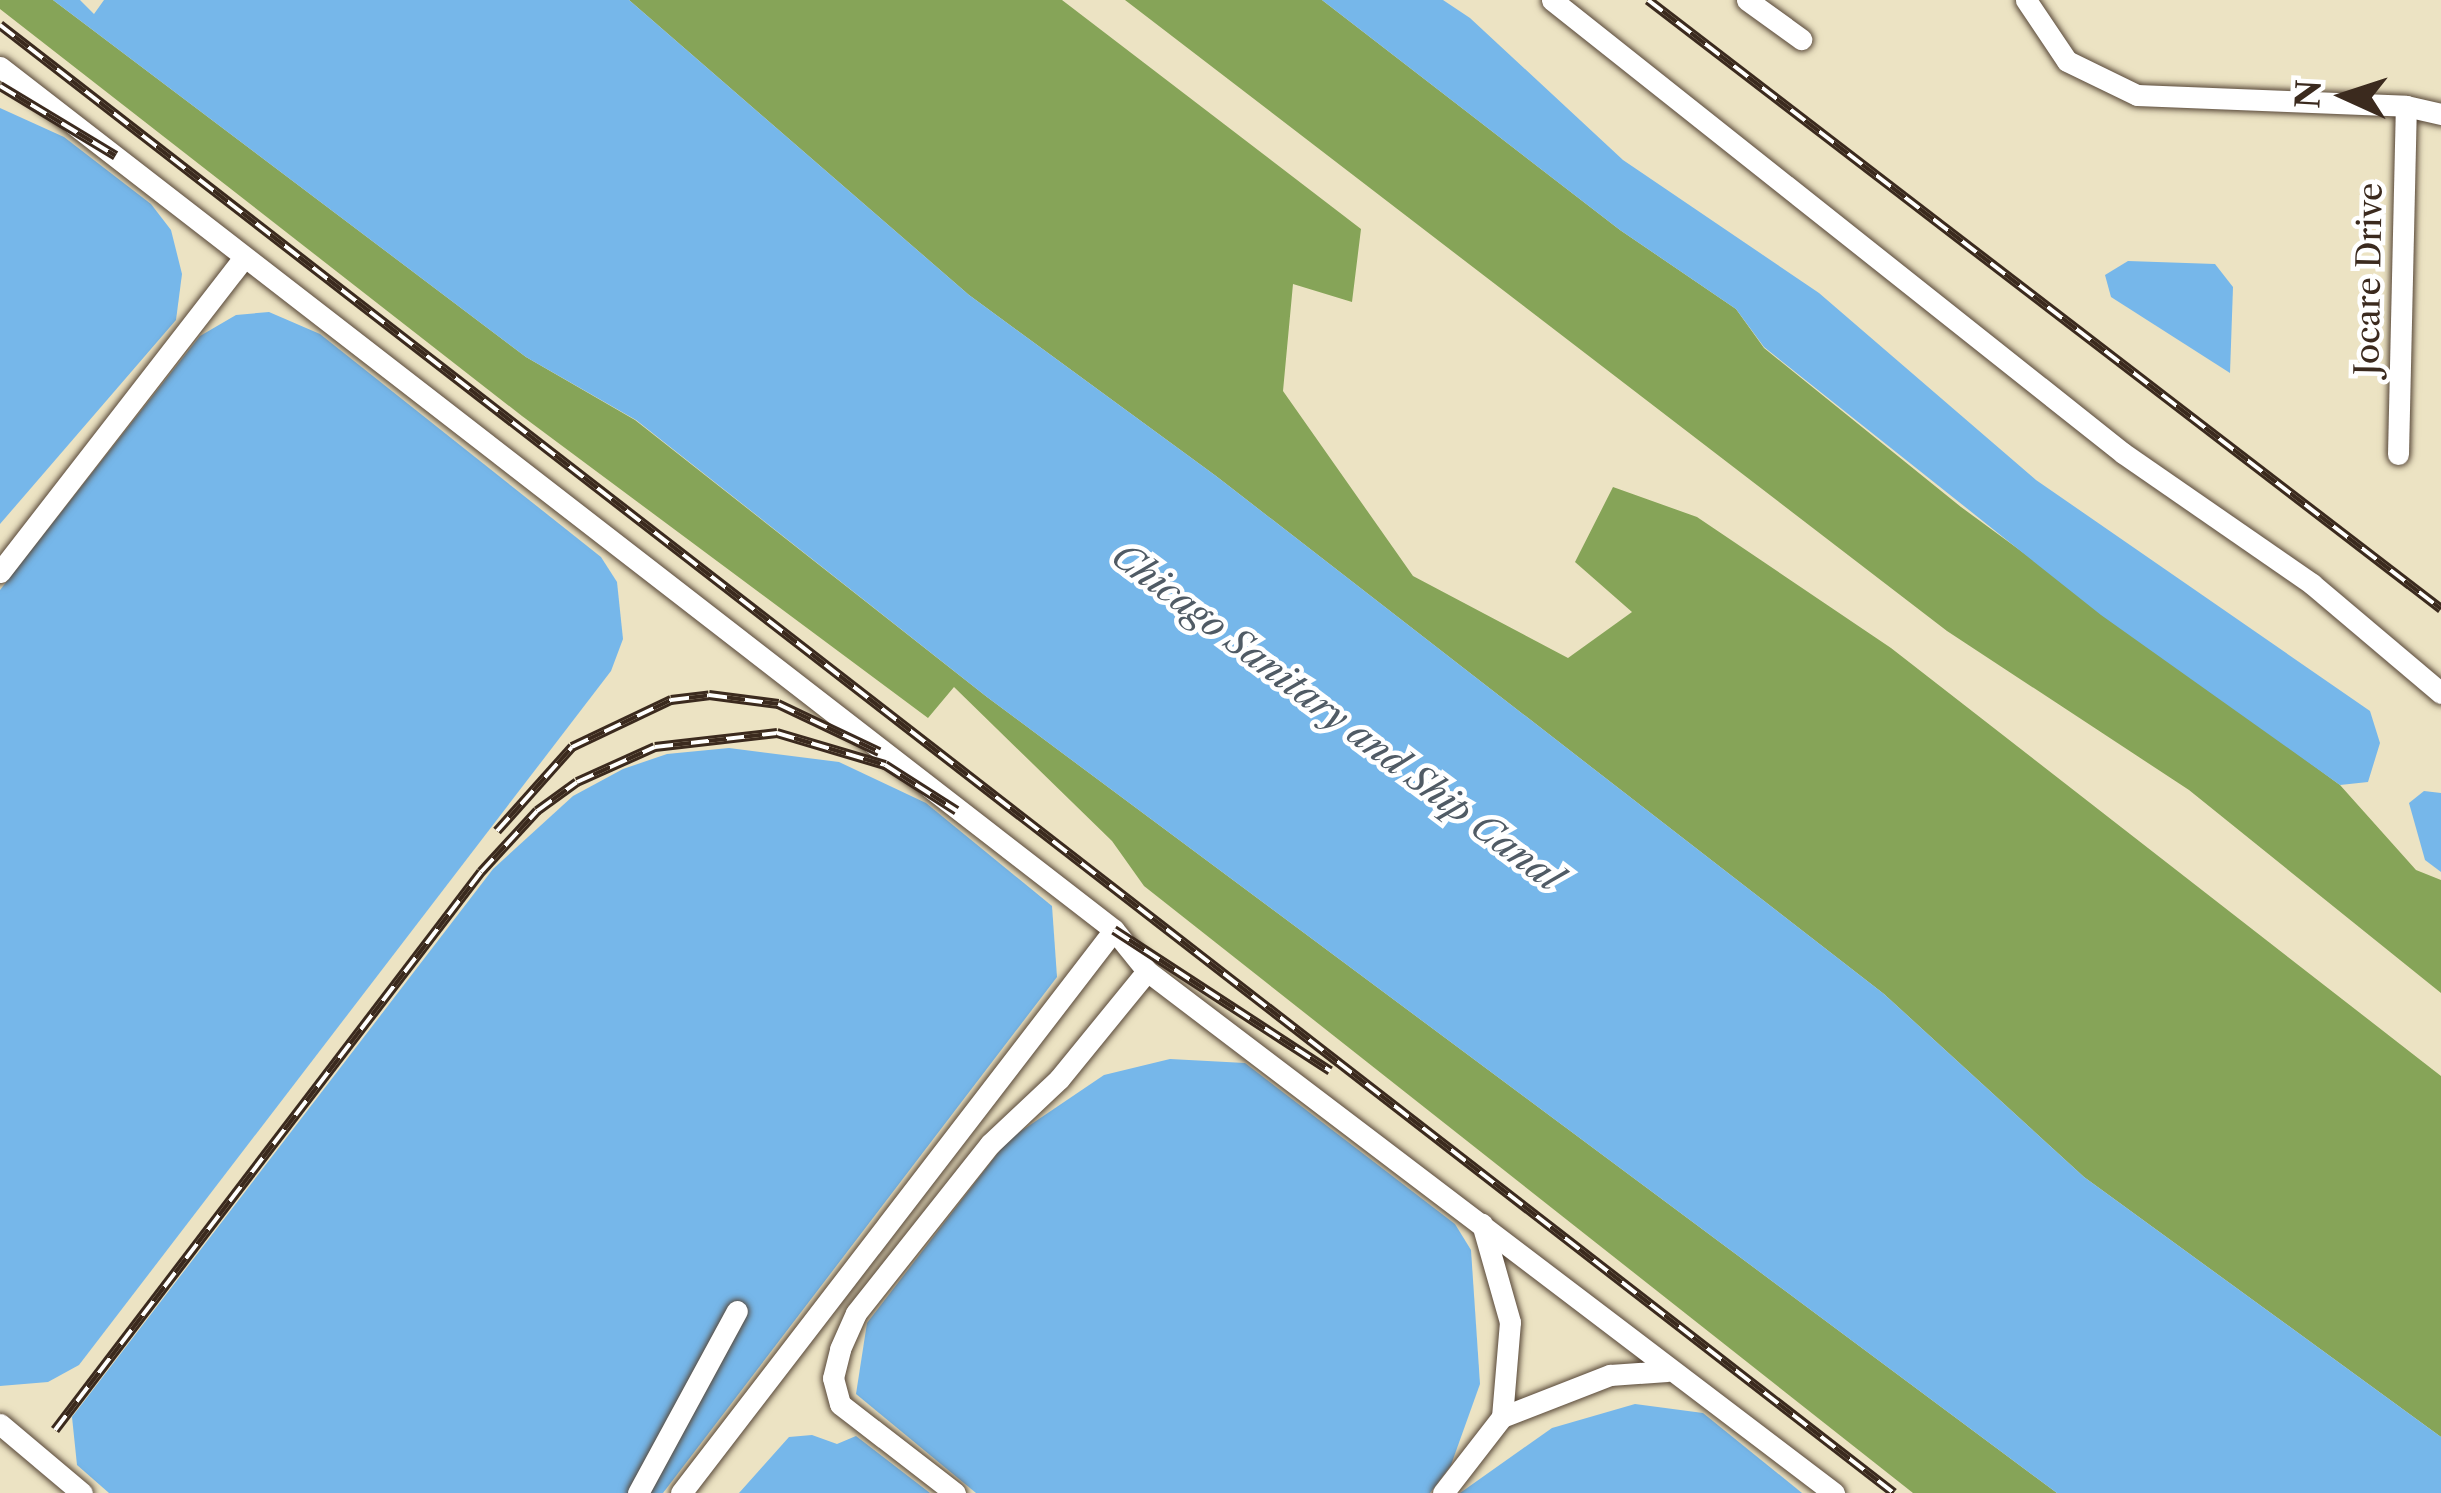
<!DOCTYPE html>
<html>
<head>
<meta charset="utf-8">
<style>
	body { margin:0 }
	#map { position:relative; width:2441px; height:1493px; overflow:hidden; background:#ece3c3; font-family:"Libre Caslon Text",serif }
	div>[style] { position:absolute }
	.forest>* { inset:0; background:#86a458 }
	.water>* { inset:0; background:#76b7ea }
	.roads { filter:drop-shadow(0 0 3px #564637) drop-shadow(0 0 3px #564637) }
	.minor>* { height:21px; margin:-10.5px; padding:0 10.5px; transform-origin:10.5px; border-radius:10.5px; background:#fff }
	.rail>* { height:10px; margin-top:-5px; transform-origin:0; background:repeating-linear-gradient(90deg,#fff 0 18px,#3b2a1e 0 36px); box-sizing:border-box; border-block:3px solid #3b2a1e }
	span { translate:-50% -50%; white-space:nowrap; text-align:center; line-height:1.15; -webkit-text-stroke:9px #fff; paint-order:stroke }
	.street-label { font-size:33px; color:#3b2a1e }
	.water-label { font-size:36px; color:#505b65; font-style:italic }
	.north { position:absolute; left:2285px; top:36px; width:120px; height:120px; -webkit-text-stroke:9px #fff; paint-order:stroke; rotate:273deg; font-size:33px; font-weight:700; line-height:48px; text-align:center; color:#3b2a1e }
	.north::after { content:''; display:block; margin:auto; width:42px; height:54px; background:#3b2a1e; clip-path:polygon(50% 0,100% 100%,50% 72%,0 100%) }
</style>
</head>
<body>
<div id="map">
	<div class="forest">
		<i style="clip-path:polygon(0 0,53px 0,526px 357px,635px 420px,987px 697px,2057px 1493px,1913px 1493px,1144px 886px,1112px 841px,954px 687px,928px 718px,522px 416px,0 9px)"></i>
		<i style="clip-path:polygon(629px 0,1062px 0,1361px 229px,1352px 302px,1293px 284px,1283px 391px,1413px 576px,1568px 658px,1632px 612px,1575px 562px,1613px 487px,1697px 517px,1891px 648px,2441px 1076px,2441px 1437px,2084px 1177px,1884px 994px,1216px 476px,969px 295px)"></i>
		<i style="clip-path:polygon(1125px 0,1322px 0,1620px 230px,1736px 309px,1764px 348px,1961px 507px,2340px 785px,2416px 870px,2441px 880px,2441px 993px,2189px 790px,1947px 631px)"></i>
	</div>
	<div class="water">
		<i style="clip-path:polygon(53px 0,80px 0,94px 14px,104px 0,629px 0,969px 295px,1216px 476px,1884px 994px,2084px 1177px,2441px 1437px,2441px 1493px,2057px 1493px,987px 697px,636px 420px,526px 357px)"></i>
		<i style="clip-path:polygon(1322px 0,1443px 0,1470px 18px,1623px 160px,1819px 293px,2036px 480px,2370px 711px,2380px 743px,2368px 782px,2340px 785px,2101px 615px,1764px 347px,1736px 309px,1620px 230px)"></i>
		<i style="clip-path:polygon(0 108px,64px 137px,151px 204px,171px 230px,182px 274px,176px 320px,0 524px)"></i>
		<i style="clip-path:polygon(2128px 261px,2215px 264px,2233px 287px,2230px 373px,2111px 297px,2105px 275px)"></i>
		<i style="clip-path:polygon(269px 312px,320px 334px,601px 557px,617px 582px,623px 639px,611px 671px,79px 1365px,48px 1382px,0 1386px,0 590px,200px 336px,236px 315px)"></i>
		<i style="clip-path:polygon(729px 748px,839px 762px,926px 803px,1052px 906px,1057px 977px,663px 1493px,109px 1493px,77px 1465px,72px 1417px,493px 869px,573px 796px,623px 769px,667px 754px)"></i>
		<i style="clip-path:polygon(2424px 791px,2441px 793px,2441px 872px,2425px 860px,2409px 803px)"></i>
		<i style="clip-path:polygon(1170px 1059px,1245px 1063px,1455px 1224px,1471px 1250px,1480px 1384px,1451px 1465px,1430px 1493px,976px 1493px,856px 1394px,867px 1323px,1008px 1140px,1104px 1075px)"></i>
		<i style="clip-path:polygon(1635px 1404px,1703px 1413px,1802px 1493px,1460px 1493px,1552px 1428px)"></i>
		<i style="clip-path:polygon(812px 1435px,837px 1444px,856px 1436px,930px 1493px,739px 1493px,789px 1437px)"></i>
	</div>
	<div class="roads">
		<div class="minor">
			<i style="left:1552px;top:0;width:729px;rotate:38.43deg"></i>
			<i style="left:2123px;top:453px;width:230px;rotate:34.7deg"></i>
			<i style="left:2312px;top:584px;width:169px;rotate:40.2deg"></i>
			<i style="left:1747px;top:0;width:67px;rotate:35.8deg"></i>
			<i style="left:2026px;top:0;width:73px;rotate:56.1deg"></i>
			<i style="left:2067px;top:61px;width:78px;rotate:25.9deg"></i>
			<i style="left:2137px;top:95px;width:269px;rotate:2.3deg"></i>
			<i style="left:2406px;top:106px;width:36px;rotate:13deg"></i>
			<i style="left:0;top:67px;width:1409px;rotate:37.76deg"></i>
			<i style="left:1114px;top:930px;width:53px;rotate:51.2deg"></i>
			<i style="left:1147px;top:971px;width:863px;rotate:37.23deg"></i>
			<i style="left:2398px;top:454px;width:348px;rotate:-88.7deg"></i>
			<i style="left:0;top:572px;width:398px;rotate:-52.2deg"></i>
			<i style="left:1502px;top:1417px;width:116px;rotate:-21.3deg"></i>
			<i style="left:1610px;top:1375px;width:57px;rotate:-4deg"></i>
			<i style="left:0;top:1424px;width:107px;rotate:40.1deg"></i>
			<i style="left:638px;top:1493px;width:207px;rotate:-61.5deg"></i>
			<i style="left:681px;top:1493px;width:710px;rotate:-52.44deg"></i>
			<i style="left:955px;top:1493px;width:145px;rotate:-142.3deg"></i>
			<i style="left:840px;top:1404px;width:27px;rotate:-105deg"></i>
			<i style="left:833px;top:1378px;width:30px;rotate:-76deg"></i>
			<i style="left:840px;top:1349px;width:39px;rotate:-66deg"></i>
			<i style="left:856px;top:1313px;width:216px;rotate:-51.6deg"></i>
			<i style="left:990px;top:1144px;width:95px;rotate:-43.3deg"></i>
			<i style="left:1059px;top:1079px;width:139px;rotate:-50.8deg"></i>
			<i style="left:1443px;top:1493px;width:96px;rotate:-52.2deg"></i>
			<i style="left:1502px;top:1417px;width:95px;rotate:-85.2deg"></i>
			<i style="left:1510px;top:1322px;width:102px;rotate:-105.9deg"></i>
		</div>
	</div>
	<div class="rail">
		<i style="left:1648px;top:0;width:1000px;rotate:37.52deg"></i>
		<i style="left:0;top:25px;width:2396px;rotate:37.78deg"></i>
		<i style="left:0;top:86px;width:135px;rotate:31.1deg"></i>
		<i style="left:497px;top:831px;width:113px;rotate:-48.2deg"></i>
		<i style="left:572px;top:747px;width:110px;rotate:-25.4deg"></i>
		<i style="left:671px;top:700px;width:38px;rotate:-7deg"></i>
		<i style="left:709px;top:695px;width:70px;rotate:7.4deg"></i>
		<i style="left:778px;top:704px;width:112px;rotate:25.4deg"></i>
		<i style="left:1114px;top:930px;width:258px;rotate:33.1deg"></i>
		<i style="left:55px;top:1430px;width:702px;rotate:-52.64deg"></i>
		<i style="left:481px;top:872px;width:83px;rotate:-47.4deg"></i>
		<i style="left:537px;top:811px;width:49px;rotate:-35.9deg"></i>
		<i style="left:577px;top:782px;width:85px;rotate:-24.2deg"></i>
		<i style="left:655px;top:747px;width:123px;rotate:-6.5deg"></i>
		<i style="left:777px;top:733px;width:113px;rotate:16.5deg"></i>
		<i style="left:885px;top:765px;width:85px;rotate:32.6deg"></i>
	</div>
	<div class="street-label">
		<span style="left:2369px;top:279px;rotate:-89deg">Jocare Drive</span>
	</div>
	<div class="water-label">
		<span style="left:1337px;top:717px;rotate:37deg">Chicago Sanitary and Ship Canal</span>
	</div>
	<div class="north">N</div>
</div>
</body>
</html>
